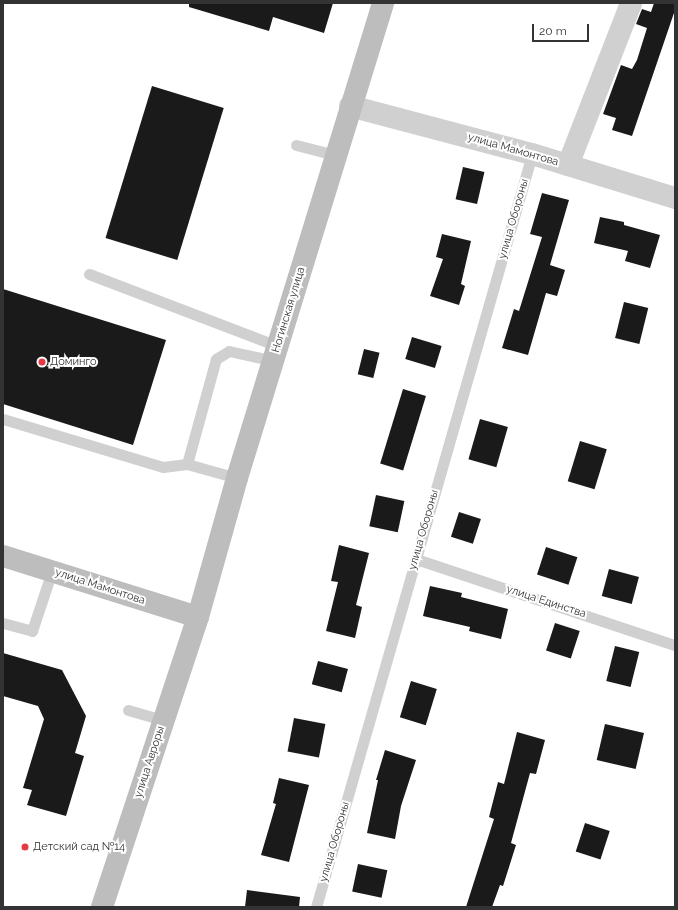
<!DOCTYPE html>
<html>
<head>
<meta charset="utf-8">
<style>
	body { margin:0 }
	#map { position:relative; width:678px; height:910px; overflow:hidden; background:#fff; font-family:Raleway,sans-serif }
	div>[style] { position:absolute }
	.building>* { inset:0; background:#1a1a1a; transform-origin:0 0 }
	.lane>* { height:11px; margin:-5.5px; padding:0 5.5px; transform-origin:5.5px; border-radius:5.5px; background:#d0d0d0 }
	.street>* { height:22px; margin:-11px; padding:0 11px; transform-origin:11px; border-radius:11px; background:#d0d0d0 }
	.secondary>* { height:22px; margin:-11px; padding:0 11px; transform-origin:11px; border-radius:11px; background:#bdbdbd }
	.dots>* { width:11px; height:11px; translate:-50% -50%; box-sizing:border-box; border:2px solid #fff; border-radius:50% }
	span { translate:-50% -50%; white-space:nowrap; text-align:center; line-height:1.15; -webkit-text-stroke:4px #fff; paint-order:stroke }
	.street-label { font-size:11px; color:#333 }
	.poi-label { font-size:11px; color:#333 }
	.left { translate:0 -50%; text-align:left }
	.frame { position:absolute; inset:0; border:4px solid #333; pointer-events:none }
	.scale { position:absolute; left:532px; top:24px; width:57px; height:18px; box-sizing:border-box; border:2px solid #333; border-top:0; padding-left:5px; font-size:12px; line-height:14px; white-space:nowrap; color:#333; -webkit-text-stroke:3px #fff; paint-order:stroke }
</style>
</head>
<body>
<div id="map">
	<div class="building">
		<i style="clip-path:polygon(189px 3px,333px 3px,324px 33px,273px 17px,269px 31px,189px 7px)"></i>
		<i style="clip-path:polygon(654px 3px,675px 3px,675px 10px,632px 136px,612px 130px,616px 118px,603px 114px,621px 65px,632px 69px,637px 60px,647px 28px,636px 24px,642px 9px,651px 12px)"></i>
		<i style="left:152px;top:86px;width:75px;height:159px;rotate:17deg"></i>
		<i style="left:463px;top:167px;width:22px;height:33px;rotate:13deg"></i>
		<i style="clip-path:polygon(542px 193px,569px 200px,550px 265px,565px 270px,557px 296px,546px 293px,528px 355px,502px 348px,514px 309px,519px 311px,542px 237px,530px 234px)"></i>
		<i style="clip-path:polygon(600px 217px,624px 222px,624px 225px,660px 235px,650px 268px,625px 261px,628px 251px,594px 243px)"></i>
		<i style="clip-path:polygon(442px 234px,471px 241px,461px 284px,465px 286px,459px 305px,430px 296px,443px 259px,436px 257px)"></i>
		<i style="clip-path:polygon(3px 289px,166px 340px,133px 445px,3px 404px)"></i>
		<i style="left:624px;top:302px;width:25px;height:37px;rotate:14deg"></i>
		<i style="left:412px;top:337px;width:31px;height:23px;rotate:17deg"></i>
		<i style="left:364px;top:349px;width:16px;height:26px;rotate:14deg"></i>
		<i style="left:403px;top:389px;width:24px;height:78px;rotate:17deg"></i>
		<i style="left:480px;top:419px;width:29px;height:42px;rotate:16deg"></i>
		<i style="left:580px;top:441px;width:28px;height:42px;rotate:17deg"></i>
		<i style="left:376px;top:495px;width:29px;height:32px;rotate:12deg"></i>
		<i style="left:459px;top:512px;width:23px;height:26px;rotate:18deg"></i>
		<i style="clip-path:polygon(339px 545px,369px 553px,356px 605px,362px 607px,355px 638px,326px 631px,338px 582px,331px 581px)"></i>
		<i style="left:546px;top:547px;width:33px;height:29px;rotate:18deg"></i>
		<i style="left:609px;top:569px;width:31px;height:28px;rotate:15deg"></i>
		<i style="clip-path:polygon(430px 586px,462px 593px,461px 597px,508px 609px,501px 639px,469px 631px,470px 627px,423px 616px)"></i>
		<i style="left:555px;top:623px;width:26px;height:29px;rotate:18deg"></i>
		<i style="left:615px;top:646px;width:25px;height:36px;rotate:14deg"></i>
		<i style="clip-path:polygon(3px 653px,62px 670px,86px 716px,75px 753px,84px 756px,66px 816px,27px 805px,32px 790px,23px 788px,44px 719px,38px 706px,3px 696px)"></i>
		<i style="left:318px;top:661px;width:31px;height:24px;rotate:15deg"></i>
		<i style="left:411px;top:681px;width:27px;height:38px;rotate:17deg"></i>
		<i style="left:294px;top:718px;width:32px;height:34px;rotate:11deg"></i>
		<i style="left:605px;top:724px;width:40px;height:37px;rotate:13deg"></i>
		<i style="clip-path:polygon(517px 732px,545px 740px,536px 774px,530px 773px,511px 843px,516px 845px,503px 886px,500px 885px,492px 907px,466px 907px,494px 819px,489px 817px,498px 782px,504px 784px)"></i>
		<i style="clip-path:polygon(385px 750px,416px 760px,401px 806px,395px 839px,367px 833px,378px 780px,376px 780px)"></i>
		<i style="clip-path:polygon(279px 778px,309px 785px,289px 862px,261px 855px,276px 804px,273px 803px)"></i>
		<i style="left:585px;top:823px;width:26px;height:30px;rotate:18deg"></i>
		<i style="left:358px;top:864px;width:30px;height:28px;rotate:12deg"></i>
		<i style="clip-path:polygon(247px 890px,300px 897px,299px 907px,245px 907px)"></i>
	</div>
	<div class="lane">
		<i style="left:296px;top:145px;width:40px;rotate:14.4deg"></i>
		<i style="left:89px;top:274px;width:202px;rotate:20.9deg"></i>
		<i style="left:3px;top:419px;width:167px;rotate:16.7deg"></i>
		<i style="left:163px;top:467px;width:24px;rotate:-7deg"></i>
		<i style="left:187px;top:464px;width:52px;rotate:15.6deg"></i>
		<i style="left:187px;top:464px;width:109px;rotate:-74.6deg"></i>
		<i style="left:216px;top:359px;width:15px;rotate:-32deg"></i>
		<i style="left:229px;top:351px;width:46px;rotate:12.5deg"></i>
		<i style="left:416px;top:559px;width:273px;rotate:18.4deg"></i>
		<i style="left:3px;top:623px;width:30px;rotate:15deg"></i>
		<i style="left:32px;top:631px;width:63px;rotate:-71.6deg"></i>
		<i style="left:128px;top:710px;width:37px;rotate:16deg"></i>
		<i style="left:316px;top:907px;width:783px;rotate:-73.99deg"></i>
	</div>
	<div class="street">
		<i style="left:350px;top:106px;width:188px;rotate:14.8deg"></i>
		<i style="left:532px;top:154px;width:150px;rotate:17.1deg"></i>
		<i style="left:568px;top:165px;width:174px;rotate:-68.7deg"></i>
	</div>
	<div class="secondary">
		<i style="left:3px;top:556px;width:204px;rotate:17.4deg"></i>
		<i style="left:102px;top:907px;width:305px;rotate:-71.7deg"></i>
		<i style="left:198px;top:617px;width:144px;rotate:-74.3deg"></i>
		<i style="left:237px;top:478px;width:497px;rotate:-72.9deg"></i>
	</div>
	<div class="dots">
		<i style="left:42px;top:362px;background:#e63946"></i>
		<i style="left:25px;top:847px;background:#e63946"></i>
	</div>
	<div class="street-label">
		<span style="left:513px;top:150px;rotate:16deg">улица Мамонтова</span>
		<span style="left:514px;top:219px;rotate:-74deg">улица Обороны</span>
		<span style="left:289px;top:310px;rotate:-73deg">Ногинская улица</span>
		<span style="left:424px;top:530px;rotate:-74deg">улица Обороны</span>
		<span style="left:100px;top:587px;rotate:18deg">улица Мамонтова</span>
		<span style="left:546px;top:602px;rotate:18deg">улица Единства</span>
		<span style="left:150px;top:762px;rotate:-72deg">улица Авроры</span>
		<span style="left:335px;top:842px;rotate:-74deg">улица Обороны</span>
	</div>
	<div class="poi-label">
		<span class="left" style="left:50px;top:362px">Доминго</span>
		<span class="left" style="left:33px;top:847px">Детский сад №14</span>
	</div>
	<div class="frame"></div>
	<div class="scale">20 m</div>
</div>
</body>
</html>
